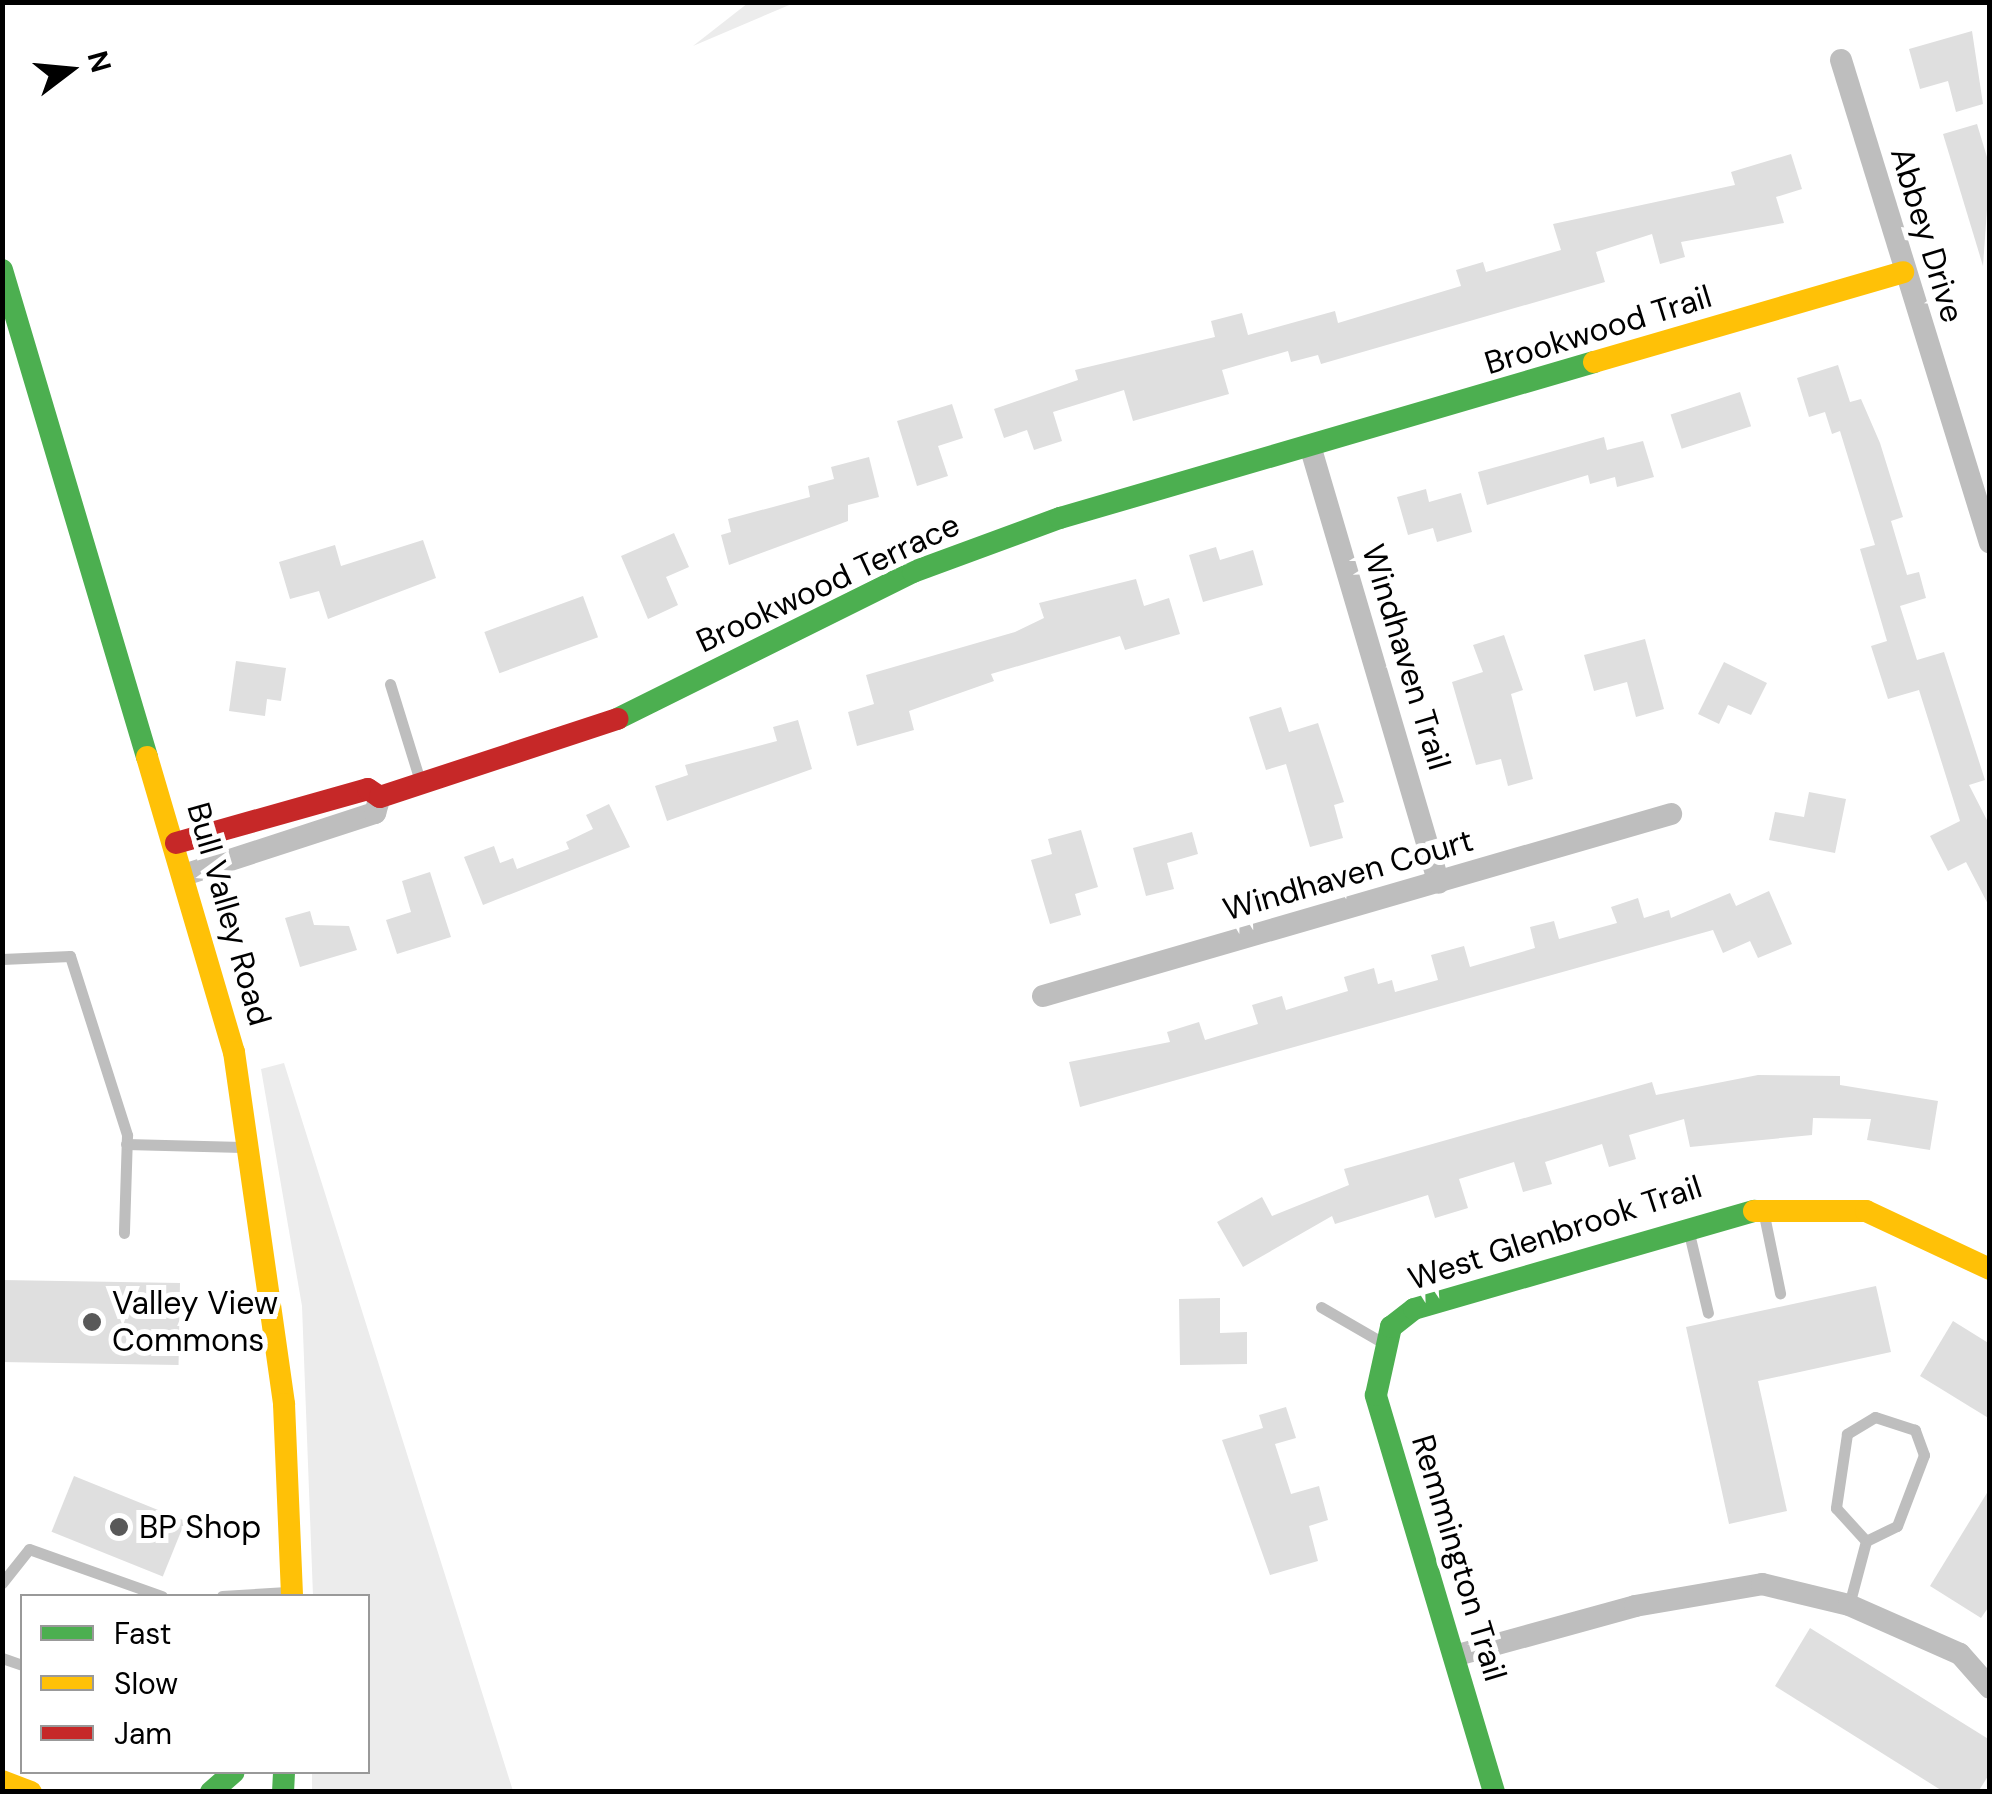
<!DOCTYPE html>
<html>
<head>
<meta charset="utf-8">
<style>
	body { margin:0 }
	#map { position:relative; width:1992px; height:1794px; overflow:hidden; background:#fff; font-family:"DM Sans",sans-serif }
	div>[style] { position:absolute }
	.green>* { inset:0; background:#ececec }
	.building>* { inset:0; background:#dfdfdf; transform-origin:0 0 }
	.lane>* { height:11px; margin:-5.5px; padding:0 5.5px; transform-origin:5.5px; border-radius:5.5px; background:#bebebe }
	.street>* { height:22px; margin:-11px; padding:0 11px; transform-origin:11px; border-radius:11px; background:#bebebe }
	.fast>* { height:22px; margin:-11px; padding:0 11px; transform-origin:11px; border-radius:11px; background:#4caf50 }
	.slow>* { height:22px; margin:-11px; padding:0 11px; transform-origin:11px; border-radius:11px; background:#ffc107 }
	.jam>* { height:22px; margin:-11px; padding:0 11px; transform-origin:11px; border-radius:11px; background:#c62828 }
	.dots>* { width:28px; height:28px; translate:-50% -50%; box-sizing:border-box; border:5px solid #fff; border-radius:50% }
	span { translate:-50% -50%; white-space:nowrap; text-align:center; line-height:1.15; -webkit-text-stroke:10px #fff; paint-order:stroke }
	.street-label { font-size:32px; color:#000 }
	.poi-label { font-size:32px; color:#000 }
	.left { translate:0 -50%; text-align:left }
	.frame { position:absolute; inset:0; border:5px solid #000; pointer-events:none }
	.legend { position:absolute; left:20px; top:1594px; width:350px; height:180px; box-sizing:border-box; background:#fff; border:2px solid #999; margin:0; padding:12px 18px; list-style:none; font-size:30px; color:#000 }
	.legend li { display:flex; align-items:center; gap:20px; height:50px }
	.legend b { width:50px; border:2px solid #999 }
	.north { position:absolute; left:20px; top:20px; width:100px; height:100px; -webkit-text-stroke:8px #fff; paint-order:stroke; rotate:74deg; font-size:28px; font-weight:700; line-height:40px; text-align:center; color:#000 }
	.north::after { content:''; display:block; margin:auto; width:35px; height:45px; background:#000; clip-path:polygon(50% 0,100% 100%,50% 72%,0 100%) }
</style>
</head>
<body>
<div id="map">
	<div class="green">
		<i style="clip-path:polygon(748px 3px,794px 3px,693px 46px)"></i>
		<i style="clip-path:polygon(284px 1063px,513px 1791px,312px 1791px,312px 1772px,368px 1772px,368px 1596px,313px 1596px,302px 1306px,261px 1069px)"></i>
	</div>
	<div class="building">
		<i style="clip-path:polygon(1972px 31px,1983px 104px,1956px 112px,1948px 81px,1920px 89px,1909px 49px)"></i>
		<i style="clip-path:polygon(1977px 124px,1990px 167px,1983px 266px,1943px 134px)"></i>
		<i style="clip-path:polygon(1791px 154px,1802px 189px,1776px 197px,1784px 223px,1681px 242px,1685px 257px,1660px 264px,1652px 234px,1596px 252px,1605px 282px,1321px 364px,1318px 355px,1291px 362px,1288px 351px,1222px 370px,1229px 394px,1133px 421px,1124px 390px,1053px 412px,1062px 441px,1034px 450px,1027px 430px,1004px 438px,994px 409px,1078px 380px,1075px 370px,1215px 337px,1211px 321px,1242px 313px,1248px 335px,1335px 311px,1338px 323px,1461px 286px,1456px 270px,1483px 262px,1486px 272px,1561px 250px,1553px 224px,1735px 185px,1731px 172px)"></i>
		<i style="clip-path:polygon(1838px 365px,1850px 402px,1861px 399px,1880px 443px,1903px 517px,1891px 521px,1907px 575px,1919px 572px,1926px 598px,1900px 606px,1917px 660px,1944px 652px,1985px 780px,1969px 785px,1990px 826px,1990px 908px,1966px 862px,1948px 871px,1930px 836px,1960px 821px,1919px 690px,1888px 699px,1871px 646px,1887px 641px,1860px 549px,1875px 545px,1840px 431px,1832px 434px,1825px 412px,1809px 417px,1797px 378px)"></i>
		<i style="left:1740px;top:392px;width:36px;height:73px;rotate:72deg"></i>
		<i style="clip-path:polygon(952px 404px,963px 438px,938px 446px,948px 476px,917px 486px,897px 421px)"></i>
		<i style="clip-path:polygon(1604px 437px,1607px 450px,1643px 441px,1654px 477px,1617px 487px,1615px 477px,1590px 484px,1588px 475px,1487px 505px,1478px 472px)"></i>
		<i style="clip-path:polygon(869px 457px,879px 497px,848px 505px,848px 521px,729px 565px,721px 535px,731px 532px,728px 519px,810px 497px,808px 486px,834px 479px,831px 467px)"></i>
		<i style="clip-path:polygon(1426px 489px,1429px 502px,1461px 493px,1472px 532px,1437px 542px,1433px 528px,1408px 535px,1397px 497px)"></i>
		<i style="clip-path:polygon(674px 533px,689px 567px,666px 577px,678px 605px,648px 619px,621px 556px)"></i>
		<i style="clip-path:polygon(423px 540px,436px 578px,328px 619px,319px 591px,290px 599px,279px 562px,335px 545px,341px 566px)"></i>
		<i style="clip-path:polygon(1216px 547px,1220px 560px,1253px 550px,1263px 585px,1203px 602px,1189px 555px)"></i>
		<i style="clip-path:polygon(1136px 579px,1144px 606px,1169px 598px,1180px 634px,1125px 650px,1120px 636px,991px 674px,994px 681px,909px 711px,914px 730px,857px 746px,848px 712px,874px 704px,866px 675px,1015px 632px,1044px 618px,1039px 603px)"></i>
		<i style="left:583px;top:596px;width:44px;height:105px;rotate:70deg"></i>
		<i style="clip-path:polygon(1504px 635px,1523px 690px,1511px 694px,1533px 779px,1508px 786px,1501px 759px,1476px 765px,1452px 682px,1483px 672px,1473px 645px)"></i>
		<i style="clip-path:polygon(1645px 639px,1664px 709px,1636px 717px,1627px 682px,1594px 691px,1584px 655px)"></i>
		<i style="clip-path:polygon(236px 661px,286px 668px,281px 701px,267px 699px,265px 716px,229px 711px)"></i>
		<i style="clip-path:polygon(1724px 662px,1767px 683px,1751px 715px,1728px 705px,1719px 724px,1698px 714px)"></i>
		<i style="clip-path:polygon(1281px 707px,1289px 732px,1318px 723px,1344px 802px,1334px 805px,1343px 838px,1310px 847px,1286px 764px,1266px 770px,1249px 717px)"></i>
		<i style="clip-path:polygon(798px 720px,812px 769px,667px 821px,655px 786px,688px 775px,685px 765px,777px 741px,773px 727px)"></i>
		<i style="clip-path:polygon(1809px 792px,1846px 799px,1835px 853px,1769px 840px,1775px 812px,1804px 817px)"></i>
		<i style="clip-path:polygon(609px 804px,630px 847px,483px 905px,464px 857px,494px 846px,500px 863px,513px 858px,517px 869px,569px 849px,566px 842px,593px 829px,586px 815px)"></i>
		<i style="clip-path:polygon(1081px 830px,1098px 887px,1075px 894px,1081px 915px,1050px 924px,1031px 860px,1052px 854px,1048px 839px)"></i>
		<i style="clip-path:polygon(1192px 832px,1198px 854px,1167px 863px,1174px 889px,1146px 896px,1133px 848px)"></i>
		<i style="clip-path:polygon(430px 872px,451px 937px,397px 954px,386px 920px,411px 912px,402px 881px)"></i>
		<i style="clip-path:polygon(1769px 891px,1792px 944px,1758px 958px,1750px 941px,1723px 953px,1713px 930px,1080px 1107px,1069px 1062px,1170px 1042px,1167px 1032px,1199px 1022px,1205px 1040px,1258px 1024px,1252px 1005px,1282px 996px,1286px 1010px,1348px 991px,1344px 977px,1374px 968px,1378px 984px,1392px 980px,1395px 992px,1438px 980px,1431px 955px,1464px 946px,1470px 967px,1535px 948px,1530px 927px,1554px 921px,1559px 939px,1617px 923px,1611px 907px,1638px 898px,1644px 918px,1669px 910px,1671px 918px,1730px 893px,1736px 906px)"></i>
		<i style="clip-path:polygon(310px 911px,314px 925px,349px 926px,357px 950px,300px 967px,285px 918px)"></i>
		<i style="clip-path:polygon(1758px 1075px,1840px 1076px,1840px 1085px,1938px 1101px,1930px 1150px,1867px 1140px,1871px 1119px,1813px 1118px,1812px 1135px,1690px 1147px,1684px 1119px,1629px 1135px,1636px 1159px,1609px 1167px,1602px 1144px,1545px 1162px,1552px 1184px,1523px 1192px,1514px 1162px,1459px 1179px,1468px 1208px,1435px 1218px,1428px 1195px,1335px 1224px,1332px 1216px,1243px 1267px,1217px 1222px,1262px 1197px,1272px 1216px,1349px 1185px,1344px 1169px,1652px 1082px,1656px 1095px)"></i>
		<i style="left:2px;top:1280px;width:178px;height:82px;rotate:1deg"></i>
		<i style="clip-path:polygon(1876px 1286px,1891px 1352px,1758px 1381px,1787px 1511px,1729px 1524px,1686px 1327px)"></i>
		<i style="clip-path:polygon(1220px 1298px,1220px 1333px,1247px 1332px,1247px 1364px,1180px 1365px,1179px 1299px)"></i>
		<i style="clip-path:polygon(1953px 1321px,1990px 1344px,1990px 1419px,1920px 1376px)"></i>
		<i style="clip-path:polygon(1286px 1407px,1296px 1438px,1275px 1444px,1291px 1494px,1319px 1486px,1328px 1520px,1309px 1526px,1318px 1561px,1270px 1575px,1222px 1440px,1263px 1428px,1259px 1415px)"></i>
		<i style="left:74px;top:1476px;width:120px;height:60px;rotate:22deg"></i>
		<i style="clip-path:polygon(1990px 1488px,1990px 1605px,1981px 1618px,1930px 1586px)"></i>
		<i style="clip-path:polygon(1810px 1628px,1990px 1740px,1990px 1773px,1978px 1792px,1944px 1792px,1775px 1686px)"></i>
	</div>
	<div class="lane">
		<i style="left:390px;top:684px;width:102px;rotate:72.8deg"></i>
		<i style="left:2px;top:959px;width:68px;rotate:-2.5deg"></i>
		<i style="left:70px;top:956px;width:188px;rotate:72.3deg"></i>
		<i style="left:127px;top:1135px;width:98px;rotate:91.8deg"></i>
		<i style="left:126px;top:1144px;width:116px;rotate:1.5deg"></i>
		<i style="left:1764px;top:1215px;width:80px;rotate:78.4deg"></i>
		<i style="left:1688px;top:1229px;width:86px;rotate:76.6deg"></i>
		<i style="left:1321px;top:1307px;width:72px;rotate:30.1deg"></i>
		<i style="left:2px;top:1583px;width:43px;rotate:-51.5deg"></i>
		<i style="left:29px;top:1549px;width:141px;rotate:19.5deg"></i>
		<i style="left:222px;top:1596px;width:65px;rotate:-3.5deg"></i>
		<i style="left:1849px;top:1605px;width:66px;rotate:-75.1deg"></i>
		<i style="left:1866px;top:1541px;width:34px;rotate:-26deg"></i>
		<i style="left:1897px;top:1526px;width:76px;rotate:-69.2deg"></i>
		<i style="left:1924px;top:1455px;width:27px;rotate:-110deg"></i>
		<i style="left:1915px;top:1430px;width:42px;rotate:-162deg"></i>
		<i style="left:1875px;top:1417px;width:33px;rotate:149deg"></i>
		<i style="left:1847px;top:1434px;width:75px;rotate:98.5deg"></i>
		<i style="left:1836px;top:1508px;width:45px;rotate:47.7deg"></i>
		<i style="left:2px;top:1658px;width:21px;rotate:19deg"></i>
	</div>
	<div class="street">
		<i style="left:1841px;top:60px;width:505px;rotate:72.86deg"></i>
		<i style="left:1311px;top:449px;width:452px;rotate:73.6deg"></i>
		<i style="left:187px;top:874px;width:198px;rotate:-18deg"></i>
		<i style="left:375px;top:813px;width:17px;rotate:-73deg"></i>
		<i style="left:1043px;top:996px;width:654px;rotate:-16.16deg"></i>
		<i style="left:1454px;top:1656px;width:188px;rotate:-15.4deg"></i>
		<i style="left:1635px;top:1606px;width:129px;rotate:-9.8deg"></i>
		<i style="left:1762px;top:1584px;width:89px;rotate:13.6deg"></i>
		<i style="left:1849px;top:1605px;width:121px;rotate:23.8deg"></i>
		<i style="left:1960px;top:1654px;width:45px;rotate:48.6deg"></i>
	</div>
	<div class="fast">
		<i style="left:2px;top:270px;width:508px;rotate:73.42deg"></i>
		<i style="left:617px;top:719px;width:330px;rotate:-26.4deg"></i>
		<i style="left:913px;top:572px;width:157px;rotate:-20.2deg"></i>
		<i style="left:1060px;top:518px;width:556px;rotate:-16.28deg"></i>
		<i style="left:211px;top:1792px;width:30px;rotate:-41deg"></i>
		<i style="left:283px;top:1792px;width:20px;rotate:-87deg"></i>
		<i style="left:1494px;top:1792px;width:414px;rotate:-106.6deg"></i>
		<i style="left:1376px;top:1395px;width:70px;rotate:-77.6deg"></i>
		<i style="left:1391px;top:1327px;width:29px;rotate:-38deg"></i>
		<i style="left:1414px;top:1309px;width:354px;rotate:-16.1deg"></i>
	</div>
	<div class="slow">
		<i style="left:1594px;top:362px;width:322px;rotate:-16.2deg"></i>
		<i style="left:147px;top:757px;width:308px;rotate:73.6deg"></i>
		<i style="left:234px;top:1052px;width:356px;rotate:81.9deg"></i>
		<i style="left:284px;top:1404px;width:192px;rotate:87.6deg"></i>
		<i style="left:1754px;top:1211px;width:112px"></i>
		<i style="left:1866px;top:1211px;width:137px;rotate:25.1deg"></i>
		<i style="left:2px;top:1781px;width:31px;rotate:21deg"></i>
	</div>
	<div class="jam">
		<i style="left:176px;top:843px;width:199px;rotate:-15.7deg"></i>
		<i style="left:368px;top:789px;width:14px;rotate:34deg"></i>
		<i style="left:380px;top:797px;width:250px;rotate:-18.2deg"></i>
	</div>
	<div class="dots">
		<i style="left:92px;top:1322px;background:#595959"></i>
		<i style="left:119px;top:1527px;background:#595959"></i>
	</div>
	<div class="street-label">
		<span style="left:1927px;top:235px;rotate:73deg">Abbey Drive</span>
		<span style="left:1598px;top:330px;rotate:-17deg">Brookwood Trail</span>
		<span style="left:828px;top:583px;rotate:-25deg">Brookwood Terrace</span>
		<span style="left:1406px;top:657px;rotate:73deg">Windhaven Trail</span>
		<span style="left:1348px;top:875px;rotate:-16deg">Windhaven Court</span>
		<span style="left:229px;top:914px;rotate:74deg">Bull Valley Road</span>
		<span style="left:1555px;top:1233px;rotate:-18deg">West Glenbrook Trail</span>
		<span style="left:1459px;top:1558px;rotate:73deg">Remmington Trail</span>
	</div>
	<div class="poi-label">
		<span class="left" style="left:112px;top:1322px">Valley View<br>Commons</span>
		<span class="left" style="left:139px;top:1527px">BP Shop</span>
	</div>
	<div class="frame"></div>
	<ul class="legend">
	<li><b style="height:12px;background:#4caf50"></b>Fast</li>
	<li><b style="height:12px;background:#ffc107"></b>Slow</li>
	<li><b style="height:12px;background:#c62828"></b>Jam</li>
	</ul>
	<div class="north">N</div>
</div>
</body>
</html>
